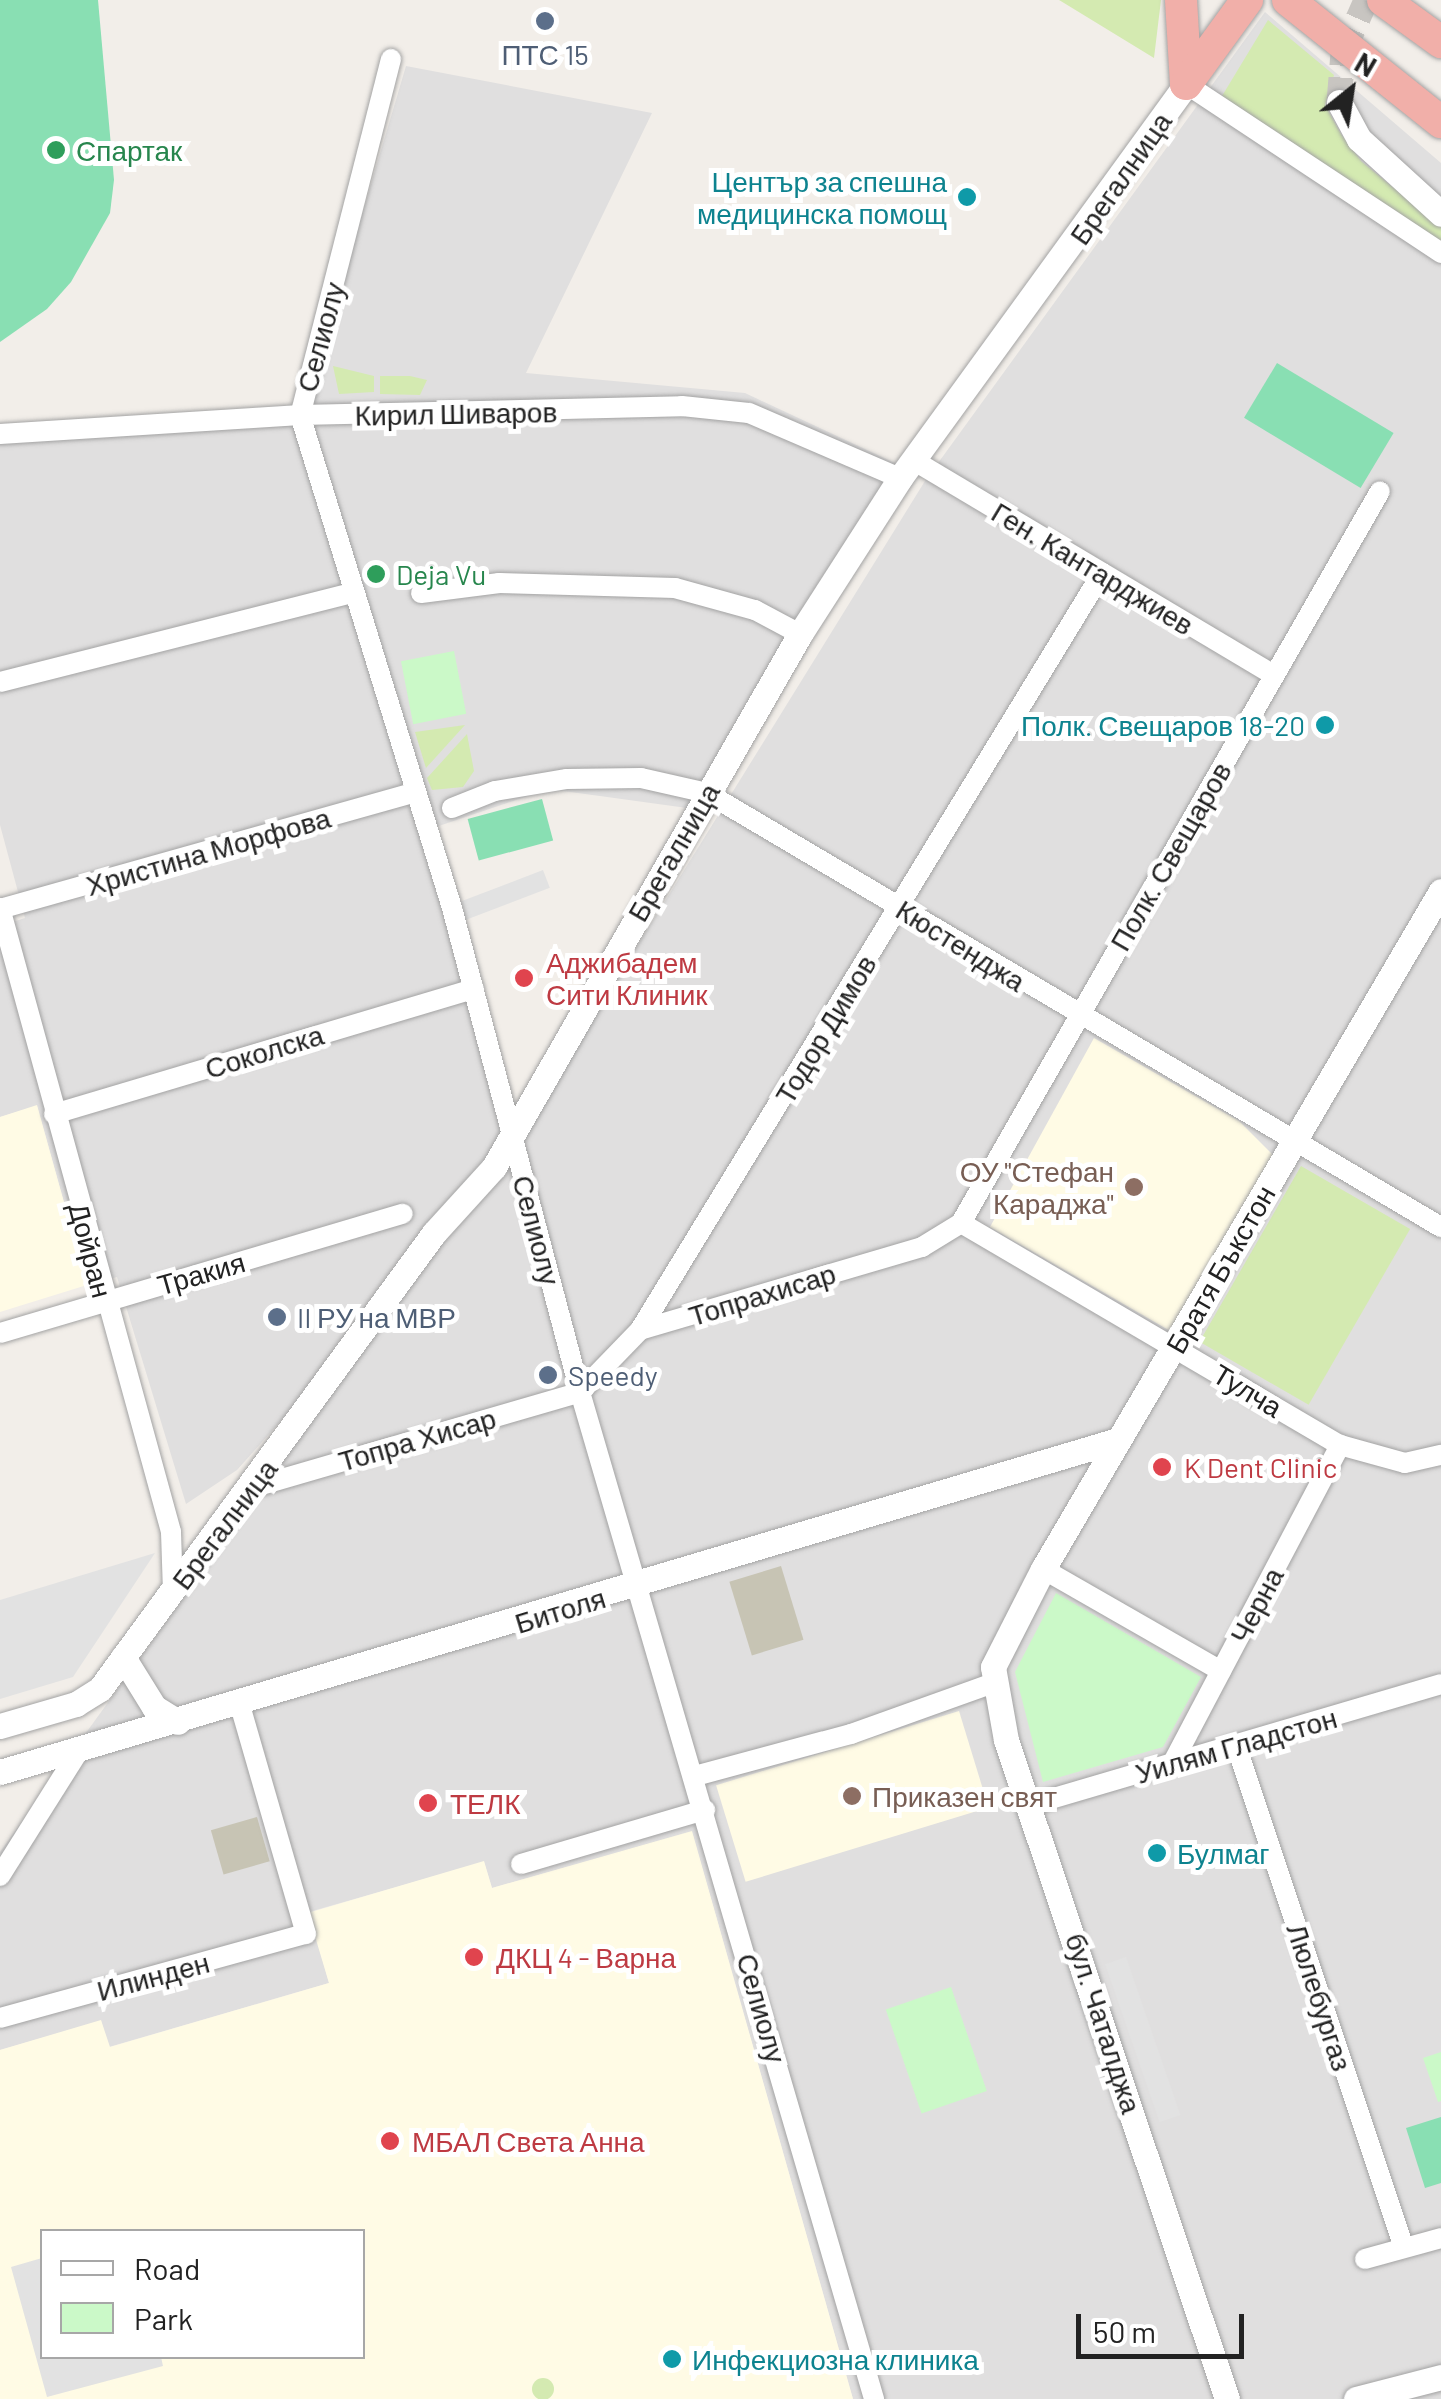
<!DOCTYPE html>
<html>
<head>
<meta charset="utf-8">
<style>
	body { margin:0 }
	#map { position:relative; width:1441px; height:2399px; overflow:hidden; background:#f2eee9; font-family:Barlow,sans-serif }
	div>[style] { position:absolute }
	.residential>* { inset:0; background:#e0dfdf }
	.education>* { inset:0; background:#fffbe5; transform-origin:0 0 }
	.construction>* { inset:0; background:#c7c4b4; transform-origin:0 0 }
	.grass>* { inset:0; background:#d4eab1; transform-origin:0 0 }
	.round { border-radius:50% }
	.park>* { inset:0; background:#cbf9c8; transform-origin:0 0 }
	.pitch>* { inset:0; background:#89dfb3; transform-origin:0 0 }
	.parking>* { inset:0; background:#e2e2e2; transform-origin:0 0 }
	.tertiary-tunnel>* { height:25px; margin-top:-12.5px; transform-origin:0; background:repeating-linear-gradient(90deg,#c8c5c1 0 25px,transparent 0 37px) }
	.roads { filter:drop-shadow(0 0 2px #a3a3a3) drop-shadow(0 0 2px #a3a3a3) }
	.minor>* { height:20px; margin:-10px; padding:0 10px; transform-origin:10px; border-radius:10px; background:#fff }
	.tertiary>* { height:25px; margin:-12.5px; padding:0 12.5px; transform-origin:12.5px; border-radius:12.5px; background:#fff }
	.trunk>* { height:32px; margin:-16px; padding:0 16px; transform-origin:16px; border-radius:16px; background:#f1afa9 }
	.dots>* { width:28px; height:28px; translate:-50% -50%; box-sizing:border-box; border:5px solid #fff; border-radius:50% }
	span { translate:-50% -50%; white-space:nowrap; text-align:center; line-height:1.15; -webkit-text-stroke:10px #fff; paint-order:stroke }
	.service-label { font-size:28px; color:#4e5e75 }
	.left { translate:0 -50%; text-align:left }
	.leisure-label { font-size:28px; color:#27864d }
	.street-label { font-size:28px; color:#222 }
	.culture-label { font-size:28px; color:#0d838f }
	.right { translate:-100% -50%; text-align:right }
	.health-label { font-size:28px; color:#be3a42 }
	.education-label { font-size:28px; color:#785e54 }
	.legend { position:absolute; left:40px; top:2229px; width:325px; height:130px; box-sizing:border-box; background:#fff; border:2px solid #a7a7a7; margin:0; padding:12px 18px; list-style:none; font-size:30px; color:#222 }
	.legend li { display:flex; align-items:center; gap:20px; height:50px }
	.legend b { width:50px; border:2px solid #a7a7a7 }
	.north { position:absolute; left:1301px; top:40px; width:100px; height:100px; -webkit-text-stroke:8px #fff; paint-order:stroke; rotate:30deg; font-size:28px; font-weight:700; line-height:40px; text-align:center; color:#222 }
	.north::after { content:''; display:block; margin:auto; width:35px; height:45px; background:#222; clip-path:polygon(50% 0,100% 100%,50% 72%,0 100%) }
	.scale { position:absolute; left:1076px; top:2314px; width:168px; height:45px; box-sizing:border-box; border:5px solid #222; border-top:0; padding-left:12px; font-size:30px; line-height:35px; white-space:nowrap; color:#222; -webkit-text-stroke:8px #fff; paint-order:stroke }
</style>
</head>
<body>
<div id="map">
	<div class="residential">
		<i style="clip-path:polygon(1265px 12px,1441px 163px,1441px 2399px,853px 2399px,692px 1832px,492px 1888px,484px 1862px,309px 1912px,329px 1983px,109px 2047px,101px 2021px,0 2050px,0 1852px,537px 1108px,925px 481px)"></i>
		<i style="clip-path:polygon(406px 66px,652px 113px,526px 373px,745px 393px,897px 464px,687px 808px,549px 789px,424px 831px,506px 1129px,490px 1159px,333px 1362px,237px 1470px,186px 1504px,117px 1277px,87px 1285px,37px 1106px,0 1117px,0 926px,25px 918px,0 825px,0 439px,302px 417px)"></i>
	</div>
	<div class="education">
		<i style="clip-path:polygon(1094px 1038px,1239px 1121px,1275px 1157px,1172px 1332px,990px 1227px)"></i>
		<i style="clip-path:polygon(37px 1105px,87px 1285px,0 1312px,0 1117px)"></i>
		<i style="left:959px;top:1711px;width:101px;height:254px;rotate:73deg"></i>
		<i style="clip-path:polygon(evenodd,692px 1831px,853px 2399px,0 2399px,0 2050px,101px 2020px,110px 2047px,329px 1983px,308px 1913px,484px 1861px,492px 1888px,692px 1831px,42px 2232px,362px 2232px,362px 2356px,42px 2356px,42px 2232px)"></i>
	</div>
	<div class="construction">
		<i style="left:781px;top:1566px;width:77px;height:54px;rotate:73deg"></i>
		<i style="left:257px;top:1817px;width:46px;height:48px;rotate:74deg"></i>
	</div>
	<div class="grass">
		<i style="clip-path:polygon(1059px 0,1161px 0,1154px 58px,1064px 3px)"></i>
		<i style="clip-path:polygon(1268px 20px,1334px 75px,1325px 105px,1341px 134px,1361px 161px,1441px 227px,1441px 242px,1222px 96px)"></i>
		<i style="clip-path:polygon(333px 366px,374px 376px,374px 392px,339px 394px)"></i>
		<i style="clip-path:polygon(380px 376px,410px 376px,427px 380px,420px 395px,380px 394px)"></i>
		<i style="clip-path:polygon(465px 725px,426px 768px,415px 732px)"></i>
		<i style="clip-path:polygon(467px 734px,474px 771px,463px 787px,432px 790px,427px 778px)"></i>
		<i style="left:1301px;top:1166px;width:126px;height:203px;rotate:30deg"></i>
		<i class="round" style="left:532px;top:2378px;width:22px;height:22px"></i>
	</div>
	<div class="park">
		<i style="left:454px;top:651px;width:64px;height:54px;rotate:79deg"></i>
		<i style="clip-path:polygon(1056px 1593px,1201px 1677px,1163px 1747px,1043px 1782px,1015px 1672px)"></i>
		<i style="left:951px;top:1987px;width:110px;height:69px;rotate:71deg"></i>
		<i style="clip-path:polygon(1441px 2052px,1441px 2101px,1438px 2102px,1423px 2058px)"></i>
	</div>
	<div class="pitch">
		<i style="clip-path:polygon(0 0,98px 0,114px 180px,110px 213px,71px 282px,47px 309px,0 342px)"></i>
		<i style="left:1277px;top:363px;width:136px;height:64px;rotate:31deg"></i>
		<i style="left:542px;top:799px;width:43px;height:77px;rotate:75deg"></i>
		<i style="clip-path:polygon(1441px 2117px,1441px 2183px,1425px 2188px,1406px 2128px)"></i>
	</div>
	<div class="parking">
		<i style="left:543px;top:870px;width:19px;height:91px;rotate:69deg"></i>
		<i style="clip-path:polygon(155px 1553px,73px 1677px,0 1699px,0 1600px)"></i>
		<i style="left:1126px;top:1957px;width:167px;height:22px;rotate:71deg"></i>
		<i style="clip-path:polygon(42px 2258px,42px 2356px,161px 2357px,163px 2366px,47px 2397px,11px 2267px)"></i>
	</div>
	<div class="tertiary-tunnel">
		<i style="left:1339px;top:102px;width:50px;rotate:-85.4deg"></i>
		<i style="left:1343px;top:52px;width:57px;rotate:-66.1deg"></i>
	</div>
	<div class="roads">
		<div class="minor">
			<i style="left:391px;top:59px;width:367px;rotate:104.3deg"></i>
			<i style="left:300px;top:415px;width:516px;rotate:72.86deg"></i>
			<i style="left:452px;top:908px;width:501px;rotate:75.19deg"></i>
			<i style="left:580px;top:1392px;width:1049px;rotate:73.72deg"></i>
			<i style="left:1186px;top:84px;width:306px;rotate:33.5deg"></i>
			<i style="left:0;top:434px;width:301px;rotate:-3.6deg"></i>
			<i style="left:300px;top:415px;width:382px;rotate:-1.3deg"></i>
			<i style="left:682px;top:406px;width:67px;rotate:6deg"></i>
			<i style="left:749px;top:413px;width:164px;rotate:23.3deg"></i>
			<i style="left:913px;top:460px;width:419px;rotate:30.8deg"></i>
			<i style="left:421px;top:593px;width:79px;rotate:-7.3deg"></i>
			<i style="left:499px;top:583px;width:176px;rotate:1.6deg"></i>
			<i style="left:675px;top:588px;width:83px;rotate:15.4deg"></i>
			<i style="left:755px;top:610px;width:51px;rotate:28.1deg"></i>
			<i style="left:0;top:682px;width:364px;rotate:-14.2deg"></i>
			<i style="left:452px;top:808px;width:46px;rotate:-21.6deg"></i>
			<i style="left:495px;top:791px;width:73px;rotate:-9.5deg"></i>
			<i style="left:567px;top:779px;width:74px;rotate:-0.8deg"></i>
			<i style="left:641px;top:778px;width:68px;rotate:12.8deg"></i>
			<i style="left:707px;top:793px;width:853px;rotate:30.6deg"></i>
			<i style="left:0;top:908px;width:647px;rotate:74.67deg"></i>
			<i style="left:171px;top:1532px;width:60px;rotate:88.1deg"></i>
			<i style="left:0;top:909px;width:431px;rotate:-15.7deg"></i>
			<i style="left:54px;top:1114px;width:438px;rotate:-16.6deg"></i>
			<i style="left:961px;top:1223px;width:439px;rotate:30.4deg"></i>
			<i style="left:1340px;top:1445px;width:67px;rotate:15.5deg"></i>
			<i style="left:1405px;top:1463px;width:37px;rotate:-13deg"></i>
			<i style="left:640px;top:1330px;width:887px;rotate:-58.6deg"></i>
			<i style="left:0;top:1333px;width:420px;rotate:-16.5deg"></i>
			<i style="left:254px;top:1487px;width:340px;rotate:-16.2deg"></i>
			<i style="left:580px;top:1392px;width:86px;rotate:-45.9deg"></i>
			<i style="left:640px;top:1330px;width:294px;rotate:-16.4deg"></i>
			<i style="left:922px;top:1247px;width:46px;rotate:-31.6deg"></i>
			<i style="left:961px;top:1223px;width:843px;rotate:-60.21deg"></i>
			<i style="left:1043px;top:1569px;width:205px;rotate:29.8deg"></i>
			<i style="left:1236px;top:1745px;width:530px;rotate:71.53deg"></i>
			<i style="left:1172px;top:1764px;width:361px;rotate:-62.2deg"></i>
			<i style="left:695px;top:1776px;width:162px;rotate:-15.1deg"></i>
			<i style="left:851px;top:1734px;width:149px;rotate:-19.7deg"></i>
			<i style="left:1030px;top:1805px;width:428px;rotate:-16.4deg"></i>
			<i style="left:521px;top:1864px;width:192px;rotate:-16.4deg"></i>
			<i style="left:0;top:1876px;width:150px;rotate:-57.8deg"></i>
			<i style="left:0;top:2018px;width:317px;rotate:-15.4deg"></i>
			<i style="left:306px;top:1934px;width:238px;rotate:-106.1deg"></i>
			<i style="left:1365px;top:2259px;width:79px;rotate:-15.4deg"></i>
		</div>
		<div class="tertiary">
			<i style="left:1339px;top:102px;width:42px;rotate:61.6deg"></i>
			<i style="left:1359px;top:139px;width:111px;rotate:42.4deg"></i>
			<i style="left:123px;top:1657px;width:59px;rotate:58.2deg"></i>
			<i style="left:154px;top:1707px;width:28px;rotate:32deg"></i>
			<i style="left:0;top:1726px;width:79px;rotate:-16.1deg"></i>
			<i style="left:76px;top:1704px;width:28px;rotate:-32deg"></i>
			<i style="left:100px;top:1689px;width:565px;rotate:-53.78deg"></i>
			<i style="left:434px;top:1233px;width:89px;rotate:-47.7deg"></i>
			<i style="left:494px;top:1167px;width:615px;rotate:-60.14deg"></i>
			<i style="left:800px;top:634px;width:185px;rotate:-57.3deg"></i>
			<i style="left:900px;top:478px;width:487px;rotate:-54deg"></i>
			<i style="left:0;top:1772px;width:1166px;rotate:-16.54deg"></i>
			<i style="left:1227px;top:2399px;width:695px;rotate:-108.54deg"></i>
			<i style="left:1006px;top:1740px;width:74px;rotate:-100.1deg"></i>
			<i style="left:993px;top:1667px;width:110px;rotate:-63deg"></i>
			<i style="left:1043px;top:1569px;width:786px;rotate:-59.59deg"></i>
			<i style="left:1356px;top:2399px;width:88px;rotate:-14.5deg"></i>
		</div>
		<div class="trunk">
			<i style="left:1181px;top:0;width:84px;rotate:86.6deg"></i>
			<i style="left:1288px;top:0;width:196px;rotate:38.6deg"></i>
			<i style="left:1383px;top:0;width:72px;rotate:35.9deg"></i>
			<i style="left:1186px;top:84px;width:104px;rotate:-54deg"></i>
		</div>
	</div>
	<div class="dots">
		<i style="left:545px;top:21px;background:#5c6f8a"></i>
		<i style="left:56px;top:150px;background:#2e9e5b"></i>
		<i style="left:967px;top:197px;background:#0f9aa8"></i>
		<i style="left:376px;top:574px;background:#2e9e5b"></i>
		<i style="left:1325px;top:725px;background:#0f9aa8"></i>
		<i style="left:524px;top:978px;background:#e0444e"></i>
		<i style="left:1134px;top:1187px;background:#8d6e63"></i>
		<i style="left:277px;top:1317px;background:#5c6f8a"></i>
		<i style="left:548px;top:1375px;background:#5c6f8a"></i>
		<i style="left:1162px;top:1467px;background:#e0444e"></i>
		<i style="left:852px;top:1796px;background:#8d6e63"></i>
		<i style="left:428px;top:1803px;background:#e0444e"></i>
		<i style="left:1157px;top:1853px;background:#0f9aa8"></i>
		<i style="left:474px;top:1957px;background:#e0444e"></i>
		<i style="left:390px;top:2141px;background:#e0444e"></i>
		<i style="left:672px;top:2359px;background:#0f9aa8"></i>
	</div>
	<div class="service-label">
		<span style="left:545px;top:54px">ПТС 15</span>
		<span class="left" style="left:297px;top:1317px">II РУ на МВР</span>
		<span class="left" style="left:568px;top:1375px">Speedy</span>
	</div>
	<div class="leisure-label">
		<span class="left" style="left:76px;top:150px">Спартак</span>
		<span class="left" style="left:396px;top:574px">Deja Vu</span>
	</div>
	<div class="street-label">
		<span style="left:1120px;top:178px;rotate:-55deg">Брегалница</span>
		<span style="left:320px;top:337px;rotate:-75deg">Селиолу</span>
		<span style="left:456px;top:413px;rotate:-1deg">Кирил Шиваров</span>
		<span style="left:1093px;top:568px;rotate:31deg">Ген. Кантарджиев</span>
		<span style="left:208px;top:851px;rotate:-16deg">Христина Морфова</span>
		<span style="left:673px;top:852px;rotate:-60deg">Брегалница</span>
		<span style="left:1170px;top:856px;rotate:-60deg">Полк. Свещаров</span>
		<span style="left:961px;top:945px;rotate:32deg">Кюстенджа</span>
		<span style="left:825px;top:1029px;rotate:-59deg">Тодор Димов</span>
		<span style="left:264px;top:1051px;rotate:-17deg">Соколска</span>
		<span style="left:537px;top:1230px;rotate:75deg">Селиолу</span>
		<span style="left:91px;top:1250px;rotate:75deg">Дойран</span>
		<span style="left:1220px;top:1269px;rotate:-60deg">Братя Бъкстон</span>
		<span style="left:201px;top:1273px;rotate:-16deg">Тракия</span>
		<span style="left:762px;top:1294px;rotate:-17deg">Топрахисар</span>
		<span style="left:1248px;top:1390px;rotate:31deg">Тулча</span>
		<span style="left:417px;top:1439px;rotate:-16deg">Топра Хисар</span>
		<span style="left:224px;top:1524px;rotate:-53deg">Брегалница</span>
		<span style="left:1256px;top:1605px;rotate:-62deg">Черна</span>
		<span style="left:560px;top:1610px;rotate:-17deg">Битоля</span>
		<span style="left:1236px;top:1745px;rotate:-16deg">Уилям Гладстон</span>
		<span style="left:153px;top:1976px;rotate:-15deg">Илинден</span>
		<span style="left:1320px;top:1997px;rotate:72deg">Люлебургаз</span>
		<span style="left:762px;top:2008px;rotate:74deg">Селиолу</span>
		<span style="left:1104px;top:2023px;rotate:72deg">бул. Чаталджа</span>
	</div>
	<div class="culture-label">
		<span class="right" style="left:947px;top:197px">Център за спешна<br>медицинска помощ</span>
		<span class="right" style="left:1305px;top:725px">Полк. Свещаров 18-20</span>
		<span class="left" style="left:1177px;top:1853px">Булмаг</span>
		<span class="left" style="left:692px;top:2359px">Инфекциозна клиника</span>
	</div>
	<div class="health-label">
		<span class="left" style="left:546px;top:978px">Аджибадем<br>Сити Клиник</span>
		<span class="left" style="left:1184px;top:1467px">K Dent Clinic</span>
		<span class="left" style="left:450px;top:1803px">ТЕЛК</span>
		<span class="left" style="left:496px;top:1957px">ДКЦ 4 - Варна</span>
		<span class="left" style="left:412px;top:2141px">МБАЛ Света Анна</span>
	</div>
	<div class="education-label">
		<span class="right" style="left:1114px;top:1187px">ОУ "Стефан<br>Караджа"</span>
		<span class="left" style="left:872px;top:1796px">Приказен свят</span>
	</div>
	<ul class="legend">
	<li><b style="height:12px;background:#fff"></b>Road</li>
	<li><b style="height:28px;background:#cbf9c8"></b>Park</li>
	</ul>
	<div class="north">N</div>
	<div class="scale">50 m</div>
</div>
</body>
</html>
